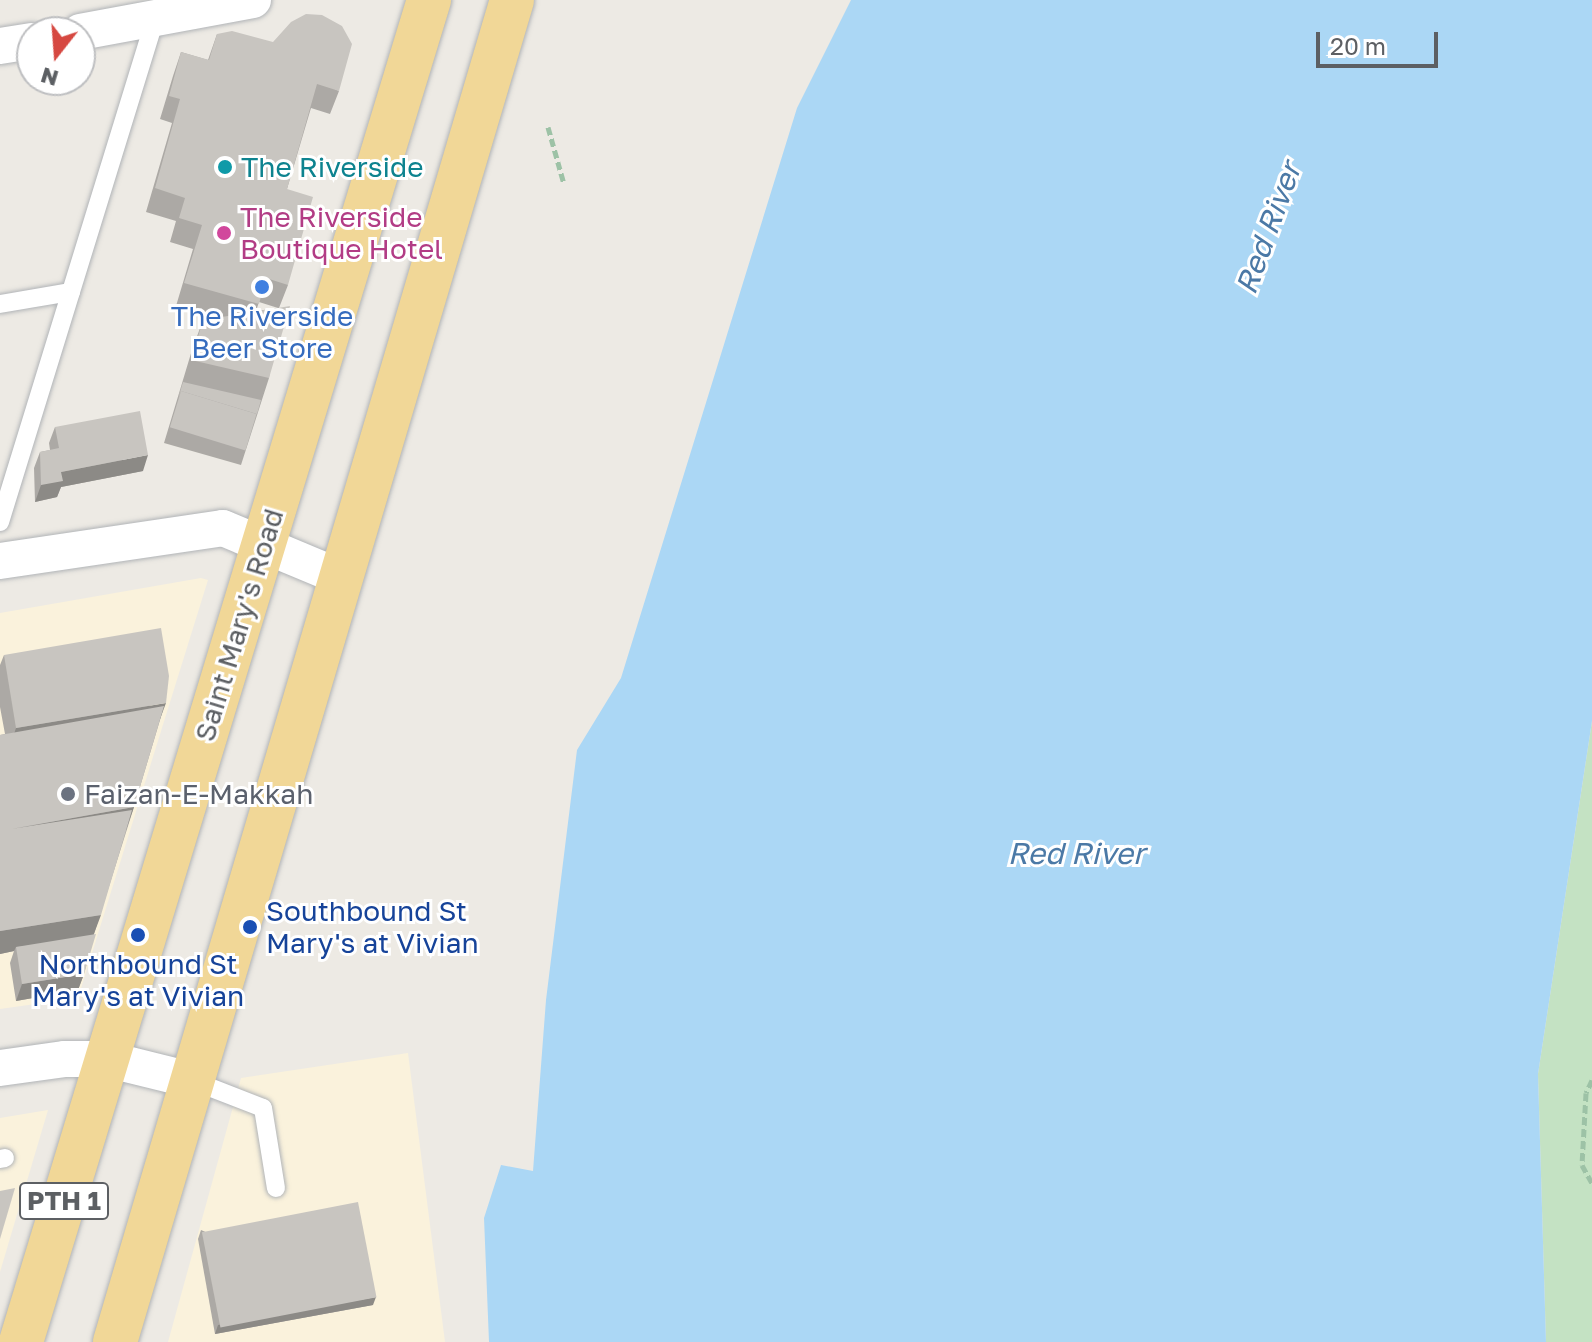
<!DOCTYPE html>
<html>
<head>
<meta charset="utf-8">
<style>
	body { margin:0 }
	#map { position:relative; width:1592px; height:1342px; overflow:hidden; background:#edeae4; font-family:"Golos Text",sans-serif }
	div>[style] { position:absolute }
	.commercial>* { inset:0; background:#faf2dc }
	.green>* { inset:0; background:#c4e2c3 }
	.water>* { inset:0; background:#abd7f5 }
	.path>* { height:5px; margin-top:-2.5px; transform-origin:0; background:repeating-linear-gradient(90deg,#9dc2a6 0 8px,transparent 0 12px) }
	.roads { filter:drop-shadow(0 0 2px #b1b4b7) drop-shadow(0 0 2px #b1b4b7) }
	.lane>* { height:18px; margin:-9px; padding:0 9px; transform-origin:9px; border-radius:9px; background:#fff }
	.street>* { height:36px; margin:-18px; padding:0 18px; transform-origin:18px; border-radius:18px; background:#fff }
	.highway>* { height:44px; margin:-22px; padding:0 22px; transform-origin:22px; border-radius:22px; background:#f1d797 }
	.wall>* { inset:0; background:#aca9a5 }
	.shaded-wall>* { inset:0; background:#8c8a86 }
	.building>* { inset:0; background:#c8c5c0; transform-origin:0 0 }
	.dots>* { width:22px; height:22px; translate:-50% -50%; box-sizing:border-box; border:4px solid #fff; border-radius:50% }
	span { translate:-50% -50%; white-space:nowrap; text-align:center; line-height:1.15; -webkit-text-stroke:6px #fff; paint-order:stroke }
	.shield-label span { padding:2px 6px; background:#fff; border:2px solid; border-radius:6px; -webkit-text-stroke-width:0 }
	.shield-label { font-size:26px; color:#5c5f63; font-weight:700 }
	.culture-label { font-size:28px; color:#0d838f }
	.left { translate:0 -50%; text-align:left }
	.hotel-label { font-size:28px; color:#b23c85 }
	.shop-label { font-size:28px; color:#366cbe }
	.street-label { font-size:28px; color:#5c5f63 }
	.worship-label { font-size:28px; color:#5b616d }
	.transit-label { font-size:28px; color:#164399 }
	.water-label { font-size:30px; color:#4b79a6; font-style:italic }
	.north { position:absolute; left:16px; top:16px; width:80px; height:80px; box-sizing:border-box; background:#fff; border:2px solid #bebfc1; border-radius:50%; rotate:197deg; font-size:22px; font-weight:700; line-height:32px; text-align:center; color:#5c5f63 }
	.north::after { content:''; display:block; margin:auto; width:28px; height:36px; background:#d64841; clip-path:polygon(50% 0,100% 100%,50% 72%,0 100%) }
	.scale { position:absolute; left:1316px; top:32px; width:122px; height:36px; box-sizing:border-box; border:4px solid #5c5f63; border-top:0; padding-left:10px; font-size:24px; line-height:28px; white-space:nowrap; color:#5c5f63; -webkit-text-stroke:6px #fff; paint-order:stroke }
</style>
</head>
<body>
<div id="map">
	<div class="commercial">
		<i style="clip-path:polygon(201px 578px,208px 580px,78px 998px,0 1009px,0 613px)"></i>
		<i style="clip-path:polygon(408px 1053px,445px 1342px,168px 1342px,241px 1078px)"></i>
		<i style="clip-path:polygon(48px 1110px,0 1272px,0 1118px)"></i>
	</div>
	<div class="green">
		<i style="clip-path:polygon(1592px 721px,1592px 1342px,1546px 1342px,1538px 1074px)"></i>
	</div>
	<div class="water">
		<i style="clip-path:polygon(851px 0,1592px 0,1592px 721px,1538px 1074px,1546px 1342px,489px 1342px,484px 1218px,501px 1165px,533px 1171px,546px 1000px,577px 750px,621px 678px,797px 108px)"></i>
	</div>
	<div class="path">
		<i style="left:548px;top:127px;width:59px;rotate:74.3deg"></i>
		<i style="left:1592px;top:1080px;width:14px;rotate:115deg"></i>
		<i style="left:1586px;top:1093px;width:72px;rotate:93.2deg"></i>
		<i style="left:1582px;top:1165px;width:21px;rotate:61deg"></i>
	</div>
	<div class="roads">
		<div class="lane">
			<i style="left:0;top:304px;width:72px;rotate:-9.6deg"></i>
			<i style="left:0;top:522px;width:530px;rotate:-72.87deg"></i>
			<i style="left:191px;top:1080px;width:77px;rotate:21.3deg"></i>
			<i style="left:263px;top:1108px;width:81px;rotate:80.8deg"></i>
			<i style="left:0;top:1159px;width:5px;rotate:-11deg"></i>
		</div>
		<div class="street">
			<i style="left:80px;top:32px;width:176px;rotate:-10.5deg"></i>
			<i style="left:0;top:46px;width:32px;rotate:-9deg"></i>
			<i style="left:0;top:561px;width:225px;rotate:-8.4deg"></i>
			<i style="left:223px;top:528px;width:127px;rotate:22.7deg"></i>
			<i style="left:0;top:1068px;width:66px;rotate:-7.9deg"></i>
			<i style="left:65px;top:1059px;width:41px"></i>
			<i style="left:106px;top:1059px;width:88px;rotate:13.9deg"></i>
		</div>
		<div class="highway">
			<i style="left:21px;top:1342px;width:1403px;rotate:-73.09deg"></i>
			<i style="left:115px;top:1342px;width:1399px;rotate:-73.52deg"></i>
		</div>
	</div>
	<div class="wall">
		<i style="clip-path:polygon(evenodd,217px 34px,339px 91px,330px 114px,311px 108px,287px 189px,288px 285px,279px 308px,269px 378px,241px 465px,164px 443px,192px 350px,203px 320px,216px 318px,176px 306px,193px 249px,170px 242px,176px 221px,146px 212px,172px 123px,160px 119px,173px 76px,181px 52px,208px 60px,217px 34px,259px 302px,278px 308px,256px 311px,259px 302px)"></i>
		<i style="clip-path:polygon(55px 427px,143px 471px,61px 487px,57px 497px,35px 502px,34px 468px,40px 452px,50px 450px,49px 443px)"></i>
		<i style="clip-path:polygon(4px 655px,163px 710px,134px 807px,94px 934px,84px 974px,78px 990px,16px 1001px,10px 963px,14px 951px,0 954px,0 735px,5px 734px,0 707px,0 665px)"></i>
		<i style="clip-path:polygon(201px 1230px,373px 1305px,215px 1334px,198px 1239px)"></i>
	</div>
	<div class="shaded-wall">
		<i style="clip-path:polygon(148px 455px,143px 471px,61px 487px,57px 497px,35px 502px,41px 485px,61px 472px)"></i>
		<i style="clip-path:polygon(166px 703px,157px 727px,8px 752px,16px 728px)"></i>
		<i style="clip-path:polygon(134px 807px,126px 830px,11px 829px)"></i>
		<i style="clip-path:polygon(101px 915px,92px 939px,16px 947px,14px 951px,0 954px,0 931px)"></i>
		<i style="clip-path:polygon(84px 974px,78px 990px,16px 1001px,22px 984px)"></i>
		<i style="clip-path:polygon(376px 1297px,373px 1305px,215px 1334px,218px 1325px)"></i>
	</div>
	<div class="building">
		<i style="clip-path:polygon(306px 14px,322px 15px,342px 26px,352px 44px,339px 91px,317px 84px,287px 189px,313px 197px,288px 285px,266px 278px,259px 304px,184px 283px,202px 225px,179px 218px,185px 198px,155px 188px,180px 99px,169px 96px,181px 52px,209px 60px,217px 34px,232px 31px,273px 42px,291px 22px)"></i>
		<i style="clip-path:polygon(290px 306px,269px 378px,191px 360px,203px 320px)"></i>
		<i style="clip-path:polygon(183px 382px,261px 400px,257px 414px,181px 391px,178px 399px)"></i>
		<i style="left:181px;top:391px;width:79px;height:38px;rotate:17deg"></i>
		<i style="clip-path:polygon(140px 411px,148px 455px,61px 472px,63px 481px,41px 485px,40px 452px,59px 448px,55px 427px)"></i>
		<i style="clip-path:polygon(161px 628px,169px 676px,166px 703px,16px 728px,4px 655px)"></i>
		<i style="clip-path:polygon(164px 706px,134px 807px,11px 829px,132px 810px,101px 915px,0 931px,0 735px)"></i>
		<i style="clip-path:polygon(96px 934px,84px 974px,22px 984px,16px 947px)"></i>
		<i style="clip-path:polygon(15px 1188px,0 1239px,0 1191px)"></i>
		<i style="left:358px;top:1202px;width:97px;height:159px;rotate:79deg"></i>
	</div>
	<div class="dots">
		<i style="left:225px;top:167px;background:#0f9aa8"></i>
		<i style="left:224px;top:233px;background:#d1479c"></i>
		<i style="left:262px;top:287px;background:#3f7fe0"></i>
		<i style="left:68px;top:794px;background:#6b7280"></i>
		<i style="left:250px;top:927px;background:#1a4fb4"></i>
		<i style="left:138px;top:935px;background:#1a4fb4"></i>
	</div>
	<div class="shield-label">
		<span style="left:64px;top:1201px">PTH 1</span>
	</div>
	<div class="culture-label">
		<span class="left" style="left:241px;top:167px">The Riverside</span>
	</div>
	<div class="hotel-label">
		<span class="left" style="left:240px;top:233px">The Riverside<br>Boutique Hotel</span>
	</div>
	<div class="shop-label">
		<span style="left:262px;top:332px">The Riverside<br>Beer Store</span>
	</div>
	<div class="street-label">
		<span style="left:239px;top:625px;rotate:-73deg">Saint Mary's Road</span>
	</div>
	<div class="worship-label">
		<span class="left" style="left:84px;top:794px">Faizan-E-Makkah</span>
	</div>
	<div class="transit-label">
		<span class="left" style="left:266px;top:927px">Southbound St<br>Mary's at Vivian</span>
		<span style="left:138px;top:980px">Northbound St<br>Mary's at Vivian</span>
	</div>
	<div class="water-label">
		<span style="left:1268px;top:228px;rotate:-70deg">Red River</span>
		<span style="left:1076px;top:853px">Red River</span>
	</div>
	<div class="north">N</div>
	<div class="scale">20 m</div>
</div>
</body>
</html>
